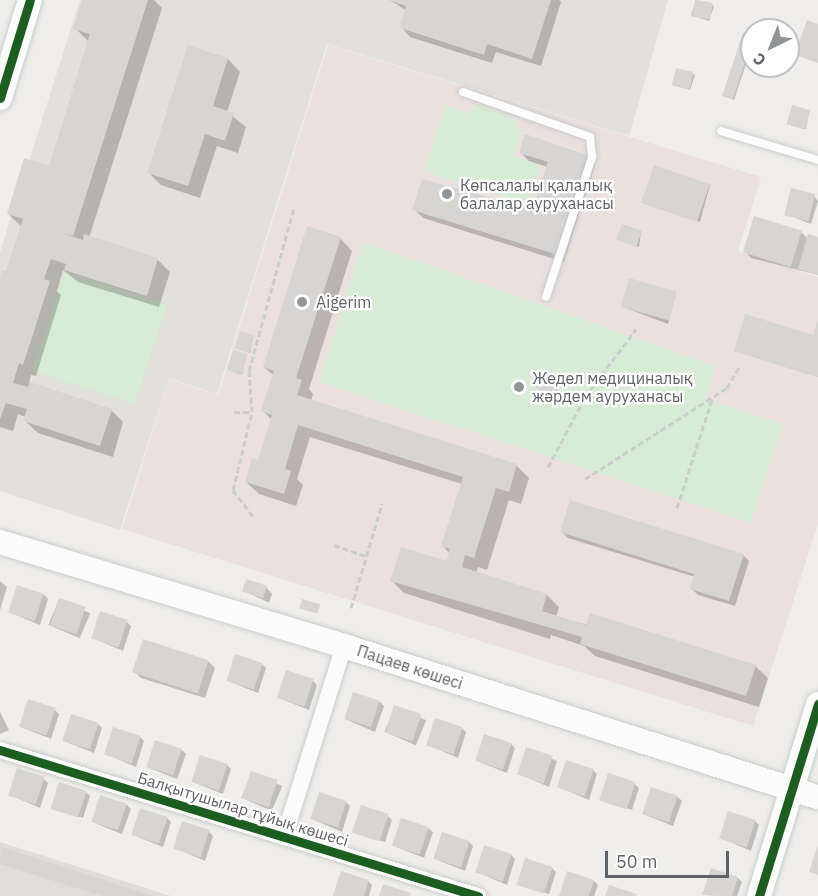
<!DOCTYPE html>
<html>
<head>
<meta charset="utf-8">
<style>
	body { margin:0 }
	#map { position:relative; width:818px; height:896px; overflow:hidden; background:#efeeea; font-family:"IBM Plex Sans",sans-serif }
	div>[style] { position:absolute }
	.industrial>* { inset:0; background:#dfddda }
	.education>* { inset:0; background:#e2e0da }
	.medical>* { inset:0; background:#eae0de }
	.green>* { inset:0; background:#d8ebd6; transform-origin:0 0 }
	.shadow>* { inset:0; background:#0003; transform-origin:0 0 }
	.building>* { inset:0; background:#d6d5d3; transform-origin:0 0 }
	.path>* { height:3px; margin-top:-1.5px; transform-origin:0; background:repeating-linear-gradient(90deg,#cacfcc 0 6px,transparent 0 9px) }
	.roads { filter:drop-shadow(0 0 2px #cbcccc) drop-shadow(0 0 2px #cbcccc) }
	.lane>* { height:8px; margin:-4px; padding:0 4px; transform-origin:4px; border-radius:4px; background:#fdfcfc }
	.street>* { height:16px; margin:-8px; padding:0 8px; transform-origin:8px; border-radius:8px; background:#fdfcfc }
	.secondary>* { height:24px; margin:-12px; padding:0 12px; transform-origin:12px; border-radius:12px; background:#fdfcfc }
	.cycleway>* { height:9px; margin:-4.5px; padding:0 4.5px; transform-origin:4.5px; border-radius:4.5px; background:#1b5e20 }
	.dots>* { width:16px; height:16px; translate:-50% -50%; box-sizing:border-box; border:3px solid #fff; border-radius:50% }
	span { translate:-50% -50%; white-space:nowrap; text-align:center; line-height:1.15; -webkit-text-stroke:4.5px #fff; paint-order:stroke }
	.poi-label { font-size:16px; color:#5f6368 }
	.left { translate:0 -50%; text-align:left }
	.street-label { font-size:16px; color:#5f6368 }
	.north { position:absolute; left:740px; top:18px; width:60px; height:60px; box-sizing:border-box; background:#fff; border:2px solid #bfc1c3; border-radius:50%; rotate:223deg; font-size:16px; font-weight:700; line-height:24px; text-align:center; color:#5f6368 }
	.north::after { content:''; display:block; margin:auto; width:21px; height:27px; background:#919496; clip-path:polygon(50% 0,100% 100%,50% 72%,0 100%) }
	.scale { position:absolute; left:605px; top:851px; width:124px; height:27px; box-sizing:border-box; border:3px solid #5f6368; border-top:0; padding-left:8px; font-size:18px; line-height:21px; white-space:nowrap; color:#5f6368; -webkit-text-stroke:4px #fff; paint-order:stroke }
</style>
</head>
<body>
<div id="map">
	<div class="industrial">
		<i style="clip-path:polygon(0 842px,171px 896px,0 896px)"></i>
	</div>
	<div class="education">
		<i style="clip-path:polygon(80px 0,668px 0,629px 136px,327px 44px,217px 394px,169px 378px,120px 530px,0 491px,0 252px)"></i>
	</div>
	<div class="medical">
		<i style="clip-path:polygon(328px 45px,761px 177px,738px 251px,818px 277px,818px 524px,753px 726px,122px 529px,169px 379px,218px 395px)"></i>
	</div>
	<div class="green">
		<i style="clip-path:polygon(475px 104px,512px 117px,521px 131px,514px 156px,540px 165px,528px 205px,424px 171px,445px 105px,467px 114px)"></i>
		<i style="clip-path:polygon(363px 242px,715px 366px,706px 399px,783px 424px,751px 523px,319px 382px)"></i>
		<i style="left:65px;top:272px;width:107px;height:104px;rotate:18deg"></i>
	</div>
	<div class="shadow">
		<i style="clip-path:polygon(84px 0,154px 0,162px 8px,89px 238px,158px 260px,170px 272px,159px 307px,78px 282px,63px 270px,57px 291px,61px 295px,36px 376px,31px 375px,29px 383px,111px 410px,123px 422px,113px 457px,38px 433px,25px 421px,26px 417px,18px 414px,13px 431px,0 427px,0 281px,7px 273px,22px 227px,8px 214px,50px 168px,89px 42px,75px 28px)"></i>
		<i style="clip-path:polygon(390px 0,559px 0,561px 2px,541px 66px,496px 52px,492px 63px,410px 37px,402px 28px,407px 11px)"></i>
		<i style="left:696px;top:0;width:19px;height:16px;rotate:18deg"></i>
		<i style="clip-path:polygon(744px 35px,752px 37px,752px 46px,734px 100px,724px 96px)"></i>
		<i style="clip-path:polygon(228px 59px,240px 72px,227px 112px,246px 127px,238px 153px,217px 146px,200px 198px,161px 185px,149px 173px)"></i>
		<i style="left:677px;top:69px;width:19px;height:16px;rotate:18deg"></i>
		<i style="clip-path:polygon(809px 112px,806px 129px,790px 125px)"></i>
		<i style="clip-path:polygon(520px 152px,586px 156px,595px 165px,564px 262px,423px 218px,414px 209px,533px 211px,548px 167px,529px 161px)"></i>
		<i style="clip-path:polygon(710px 185px,700px 222px,645px 204px)"></i>
		<i style="clip-path:polygon(814px 196px,818px 201px,811px 224px,785px 214px)"></i>
		<i style="clip-path:polygon(641px 232px,639px 247px,619px 239px)"></i>
		<i style="clip-path:polygon(801px 232px,808px 239px,818px 239px,818px 275px,751px 258px,745px 251px)"></i>
		<i style="clip-path:polygon(340px 238px,352px 251px,309px 389px,313px 394px,311px 401px,517px 466px,529px 478px,521px 504px,509px 500px,487px 570px,478px 567px,476px 573px,547px 595px,559px 607px,556px 617px,755px 666px,768px 678px,759px 707px,595px 656px,584px 646px,551px 635px,550px 639px,404px 593px,392px 581px,448px 563px,450px 554px,443px 546px,462px 484px,310px 437px,297px 479px,303px 485px,296px 506px,259px 494px,246px 482px,259px 462px,272px 420px,263px 411px,274px 376px,264px 367px)"></i>
		<i style="clip-path:polygon(676px 293px,668px 324px,623px 307px)"></i>
		<i style="clip-path:polygon(818px 323px,818px 377px,735px 351px,814px 337px)"></i>
		<i style="clip-path:polygon(253px 336px,250px 353px,238px 349px)"></i>
		<i style="clip-path:polygon(246px 355px,242px 375px,228px 370px)"></i>
		<i style="clip-path:polygon(559px 378px,556px 394px,539px 389px)"></i>
		<i style="clip-path:polygon(562px 532px,743px 555px,749px 561px,735px 606px,698px 595px,691px 588px,695px 577px,568px 538px)"></i>
		<i style="clip-path:polygon(0 581px,7px 587px,0 610px)"></i>
		<i style="clip-path:polygon(266px 587px,272px 594px,269px 603px,244px 591px)"></i>
		<i style="clip-path:polygon(44px 595px,48px 599px,40px 625px,9px 612px)"></i>
		<i style="left:59px;top:600px;width:34px;height:27px;rotate:23deg"></i>
		<i style="clip-path:polygon(127px 622px,131px 626px,123px 651px,93px 638px)"></i>
		<i style="clip-path:polygon(208px 661px,215px 668px,205px 698px,141px 678px,134px 671px)"></i>
		<i style="clip-path:polygon(262px 664px,266px 668px,258px 693px,228px 681px)"></i>
		<i style="clip-path:polygon(313px 681px,317px 685px,309px 710px,279px 698px)"></i>
		<i style="clip-path:polygon(380px 702px,384px 706px,375px 732px,345px 719px)"></i>
		<i style="left:395px;top:707px;width:34px;height:27px;rotate:23deg"></i>
		<i style="clip-path:polygon(55px 710px,59px 714px,51px 739px,21px 727px)"></i>
		<i style="clip-path:polygon(0 712px,9px 730px,0 734px)"></i>
		<i style="clip-path:polygon(98px 724px,102px 728px,94px 753px,64px 741px)"></i>
		<i style="clip-path:polygon(462px 728px,466px 732px,458px 758px,428px 745px)"></i>
		<i style="clip-path:polygon(140px 737px,144px 741px,136px 767px,106px 754px)"></i>
		<i style="clip-path:polygon(511px 744px,515px 748px,507px 773px,477px 761px)"></i>
		<i style="clip-path:polygon(527px 749px,557px 761px,549px 787px,519px 774px)"></i>
		<i style="clip-path:polygon(182px 750px,186px 754px,177px 779px,147px 767px)"></i>
		<i style="clip-path:polygon(227px 765px,231px 769px,223px 794px,193px 782px)"></i>
		<i style="clip-path:polygon(593px 770px,597px 774px,589px 800px,559px 787px)"></i>
		<i style="left:252px;top:773px;width:33px;height:27px;rotate:23deg"></i>
		<i style="clip-path:polygon(44px 779px,48px 783px,40px 808px,10px 795px)"></i>
		<i style="clip-path:polygon(635px 784px,639px 788px,632px 810px,601px 800px)"></i>
		<i style="clip-path:polygon(86px 792px,90px 796px,83px 818px,52px 809px)"></i>
		<i style="clip-path:polygon(678px 797px,682px 801px,673px 826px,643px 814px)"></i>
		<i style="clip-path:polygon(346px 802px,350px 806px,342px 832px,312px 819px)"></i>
		<i style="clip-path:polygon(127px 805px,131px 809px,122px 834px,92px 822px)"></i>
		<i style="clip-path:polygon(388px 816px,392px 820px,385px 842px,354px 833px)"></i>
		<i style="clip-path:polygon(167px 818px,171px 822px,163px 847px,133px 835px)"></i>
		<i style="clip-path:polygon(755px 821px,759px 825px,751px 851px,721px 838px)"></i>
		<i style="clip-path:polygon(428px 828px,433px 832px,424px 858px,394px 846px)"></i>
		<i style="clip-path:polygon(209px 832px,213px 836px,205px 861px,175px 848px)"></i>
		<i style="clip-path:polygon(469px 842px,473px 846px,465px 871px,435px 859px)"></i>
		<i style="clip-path:polygon(511px 855px,515px 859px,507px 885px,477px 872px)"></i>
		<i style="clip-path:polygon(552px 868px,556px 872px,549px 894px,518px 885px)"></i>
		<i style="clip-path:polygon(738px 878px,742px 882px,737px 896px,704px 895px)"></i>
		<i style="clip-path:polygon(368px 881px,372px 885px,369px 896px,334px 896px)"></i>
		<i style="clip-path:polygon(594px 881px,598px 885px,594px 896px,560px 896px)"></i>
	</div>
	<div class="building">
		<i style="clip-path:polygon(82px 0,148px 0,73px 236px,61px 233px,83px 240px,84px 234px,158px 258px,147px 296px,64px 270px,66px 264px,51px 259px,44px 279px,50px 281px,23px 365px,19px 363px,13px 383px,28px 387px,30px 382px,112px 409px,100px 446px,23px 421px,27px 409px,6px 403px,0 419px,0 276px,2px 270px,6px 271px,23px 219px,7px 214px,24px 158px,49px 166px,90px 34px,73px 29px)"></i>
		<i style="clip-path:polygon(389px 0,551px 0,532px 59px,487px 44px,484px 55px,400px 28px,406px 6px)"></i>
		<i style="left:695px;top:0;width:18px;height:17px;rotate:9deg"></i>
		<i style="clip-path:polygon(807px 20px,818px 24px,818px 63px,795px 55px)"></i>
		<i style="clip-path:polygon(743px 33px,752px 36px,752px 41px,733px 99px,722px 96px)"></i>
		<i style="clip-path:polygon(188px 45px,228px 58px,213px 106px,234px 113px,225px 141px,205px 134px,188px 186px,147px 173px)"></i>
		<i style="left:676px;top:68px;width:18px;height:18px;rotate:13deg"></i>
		<i style="left:792px;top:105px;width:19px;height:20px;rotate:16deg"></i>
		<i style="clip-path:polygon(525px 134px,587px 155px,555px 254px,412px 210px,422px 179px,532px 209px,548px 162px,519px 153px)"></i>
		<i style="left:654px;top:165px;width:59px;height:40px;rotate:19deg"></i>
		<i style="left:791px;top:188px;width:25px;height:28px;rotate:14deg"></i>
		<i style="left:754px;top:216px;width:50px;height:38px;rotate:17deg"></i>
		<i style="left:622px;top:224px;width:21px;height:17px;rotate:19deg"></i>
		<i style="clip-path:polygon(307px 226px,341px 237px,296px 378px,302px 380px,297px 395px,517px 464px,509px 492px,496px 488px,474px 558px,465px 555px,462px 567px,547px 594px,542px 611px,586px 625px,590px 613px,756px 665px,746px 696px,580px 644px,582px 637px,390px 581px,401px 547px,447px 561px,450px 549px,441px 546px,463px 477px,298px 425px,285px 469px,291px 471px,284px 494px,245px 482px,252px 458px,258px 460px,272px 415px,261px 411px,274px 371px,263px 367px)"></i>
		<i style="clip-path:polygon(808px 234px,818px 237px,818px 275px,798px 269px)"></i>
		<i style="left:629px;top:278px;width:50px;height:30px;rotate:16deg"></i>
		<i style="clip-path:polygon(745px 314px,813px 335px,818px 320px,818px 377px,734px 351px)"></i>
		<i style="left:240px;top:331px;width:15px;height:18px;rotate:16deg"></i>
		<i style="left:233px;top:350px;width:15px;height:21px;rotate:16deg"></i>
		<i style="left:541px;top:371px;width:20px;height:18px;rotate:18deg"></i>
		<i style="clip-path:polygon(570px 500px,744px 554px,729px 601px,690px 589px,694px 574px,560px 532px)"></i>
		<i style="left:246px;top:579px;width:22px;height:13px;rotate:18deg"></i>
		<i style="left:17px;top:585px;width:28px;height:29px;rotate:18deg"></i>
		<i style="left:59px;top:598px;width:28px;height:29px;rotate:18deg"></i>
		<i style="left:302px;top:599px;width:19px;height:10px;rotate:16deg"></i>
		<i style="left:100px;top:611px;width:29px;height:29px;rotate:18deg"></i>
		<i style="left:143px;top:639px;width:69px;height:35px;rotate:18deg"></i>
		<i style="left:235px;top:654px;width:29px;height:28px;rotate:18deg"></i>
		<i style="left:286px;top:670px;width:29px;height:29px;rotate:18deg"></i>
		<i style="left:353px;top:692px;width:28px;height:28px;rotate:18deg"></i>
		<i style="left:28px;top:699px;width:29px;height:29px;rotate:18deg"></i>
		<i style="left:394px;top:705px;width:29px;height:29px;rotate:18deg"></i>
		<i style="left:71px;top:714px;width:29px;height:28px;rotate:18deg"></i>
		<i style="left:435px;top:718px;width:29px;height:29px;rotate:18deg"></i>
		<i style="left:113px;top:727px;width:29px;height:29px;rotate:18deg"></i>
		<i style="left:484px;top:734px;width:29px;height:28px;rotate:18deg"></i>
		<i style="left:155px;top:740px;width:28px;height:28px;rotate:18deg"></i>
		<i style="left:526px;top:747px;width:28px;height:29px;rotate:18deg"></i>
		<i style="left:200px;top:755px;width:29px;height:28px;rotate:18deg"></i>
		<i style="left:566px;top:760px;width:29px;height:29px;rotate:18deg"></i>
		<i style="left:17px;top:768px;width:29px;height:29px;rotate:18deg"></i>
		<i style="left:251px;top:771px;width:28px;height:29px;rotate:18deg"></i>
		<i style="left:608px;top:773px;width:29px;height:29px;rotate:18deg"></i>
		<i style="left:59px;top:782px;width:29px;height:28px;rotate:18deg"></i>
		<i style="left:651px;top:787px;width:28px;height:28px;rotate:18deg"></i>
		<i style="left:319px;top:792px;width:29px;height:28px;rotate:18deg"></i>
		<i style="left:100px;top:795px;width:28px;height:28px;rotate:18deg"></i>
		<i style="left:361px;top:805px;width:29px;height:29px;rotate:18deg"></i>
		<i style="left:140px;top:808px;width:29px;height:28px;rotate:18deg"></i>
		<i style="left:728px;top:811px;width:29px;height:29px;rotate:18deg"></i>
		<i style="left:401px;top:818px;width:29px;height:29px;rotate:18deg"></i>
		<i style="left:182px;top:821px;width:29px;height:29px;rotate:18deg"></i>
		<i style="left:442px;top:832px;width:29px;height:28px;rotate:18deg"></i>
		<i style="left:484px;top:845px;width:29px;height:29px;rotate:18deg"></i>
		<i style="clip-path:polygon(818px 845px,818px 875px,809px 872px)"></i>
		<i style="clip-path:polygon(1px 847px,154px 896px,102px 896px,0 864px)"></i>
		<i style="left:525px;top:858px;width:29px;height:28px;rotate:18deg"></i>
		<i style="clip-path:polygon(711px 868px,738px 877px,732px 896px,702px 895px)"></i>
		<i style="clip-path:polygon(341px 871px,369px 880px,364px 896px,333px 896px)"></i>
		<i style="clip-path:polygon(567px 871px,594px 880px,589px 896px,559px 896px)"></i>
		<i style="clip-path:polygon(383px 884px,411px 893px,410px 896px,379px 896px)"></i>
		<i style="clip-path:polygon(609px 885px,637px 894px,636px 896px,605px 896px)"></i>
	</div>
	<div class="path">
		<i style="left:234px;top:412px;width:18px"></i>
		<i style="left:548px;top:467px;width:79px;rotate:-62.1deg"></i>
		<i style="left:585px;top:397px;width:85px;rotate:-53.1deg"></i>
		<i style="left:585px;top:479px;width:169px;rotate:-32.7deg"></i>
		<i style="left:727px;top:388px;width:24px;rotate:-60deg"></i>
		<i style="left:677px;top:508px;width:114px;rotate:-72.2deg"></i>
		<i style="left:253px;top:516px;width:33px;rotate:-128deg"></i>
		<i style="left:233px;top:490px;width:80px;rotate:-76.3deg"></i>
		<i style="left:252px;top:412px;width:41px;rotate:-94.2deg"></i>
		<i style="left:249px;top:371px;width:169px;rotate:-74.6deg"></i>
		<i style="left:334px;top:545px;width:34px;rotate:19deg"></i>
		<i style="left:351px;top:608px;width:109px;rotate:-73.4deg"></i>
	</div>
	<div class="roads">
		<div class="lane">
			<i style="left:463px;top:92px;width:135px;rotate:19.5deg"></i>
			<i style="left:590px;top:137px;width:20px;rotate:84deg"></i>
			<i style="left:592px;top:157px;width:147px;rotate:108.2deg"></i>
			<i style="left:721px;top:131px;width:101px;rotate:16.6deg"></i>
		</div>
		<div class="street">
			<i style="left:0;top:750px;width:500px;rotate:17deg"></i>
			<i style="left:284px;top:837px;width:200px;rotate:-72.6deg"></i>
		</div>
		<div class="secondary">
			<i style="left:0;top:98px;width:102px;rotate:-73deg"></i>
			<i style="left:0;top:542px;width:359px;rotate:16.8deg"></i>
			<i style="left:344px;top:646px;width:497px;rotate:17.7deg"></i>
			<i style="left:759px;top:896px;width:201px;rotate:-72.9deg"></i>
		</div>
	</div>
	<div class="cycleway">
		<i style="left:0;top:98px;width:102px;rotate:-73deg"></i>
		<i style="left:0;top:750px;width:500px;rotate:17deg"></i>
		<i style="left:759px;top:896px;width:201px;rotate:-72.9deg"></i>
	</div>
	<div class="dots">
		<i style="left:447px;top:194px;background:#919496"></i>
		<i style="left:302px;top:302px;background:#919496"></i>
		<i style="left:519px;top:387px;background:#919496"></i>
	</div>
	<div class="poi-label">
		<span class="left" style="left:460px;top:194px">Көпсалалы қалалық<br>балалар ауруханасы</span>
		<span class="left" style="left:316px;top:302px">Aigerim</span>
		<span class="left" style="left:532px;top:387px">Жедел медициналық<br>жәрдем ауруханасы</span>
	</div>
	<div class="street-label">
		<span style="left:410px;top:667px;rotate:18deg">Пацаев көшесі</span>
		<span style="left:243px;top:809px;rotate:17deg">Балқытушылар тұйық көшесі</span>
	</div>
	<div class="north">С</div>
	<div class="scale">50 m</div>
</div>
</body>
</html>
